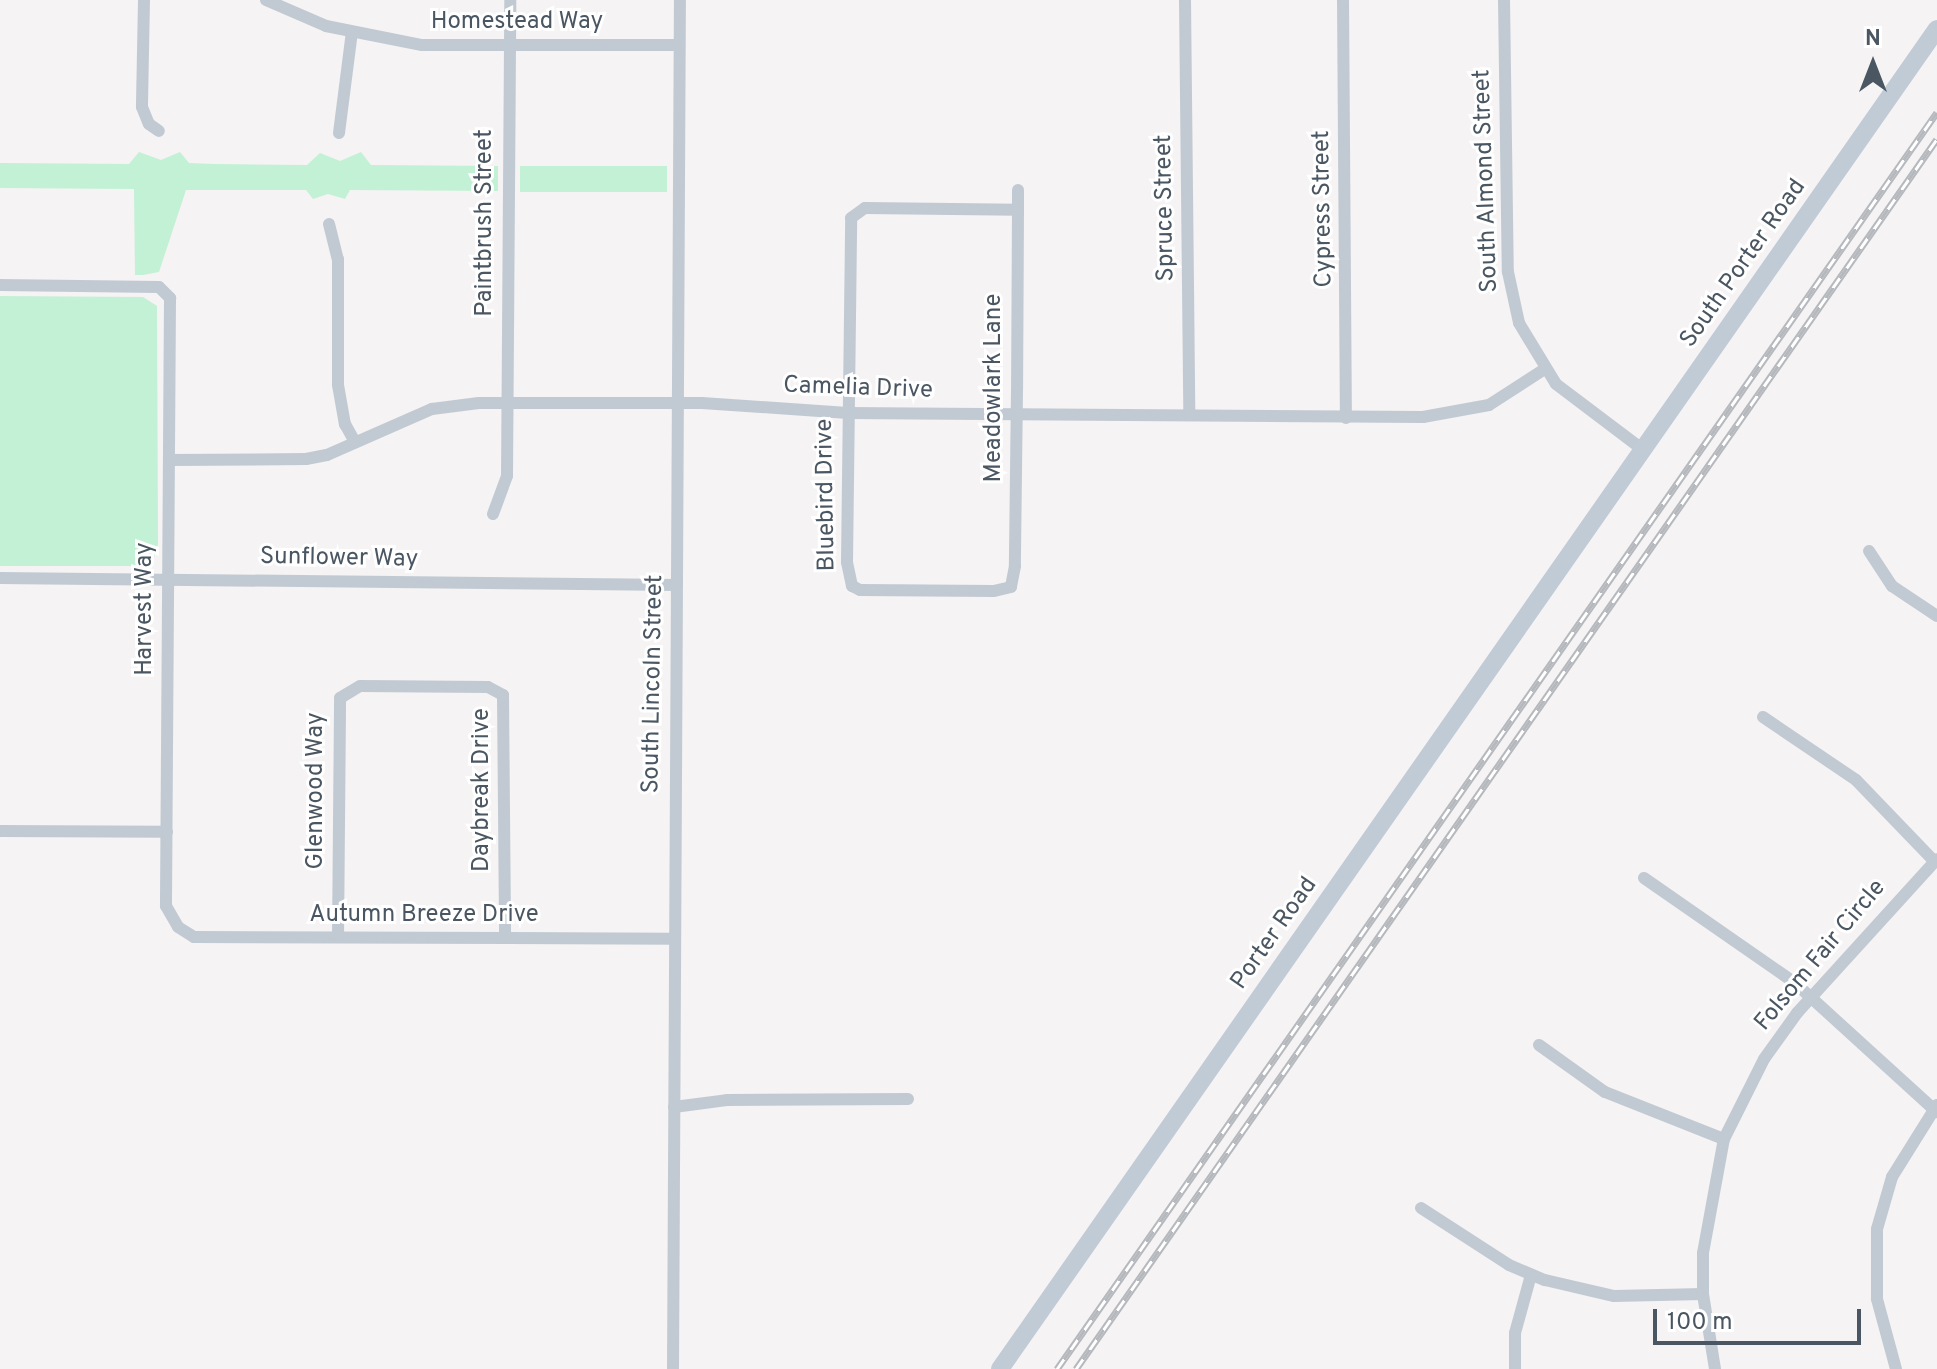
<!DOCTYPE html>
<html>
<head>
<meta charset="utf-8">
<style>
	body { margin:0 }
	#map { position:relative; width:1937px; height:1369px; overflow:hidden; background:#f5f3f3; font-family:Overpass,sans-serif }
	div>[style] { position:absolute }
	.green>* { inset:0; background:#c3f1d5; transform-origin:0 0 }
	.street>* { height:12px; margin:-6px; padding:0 6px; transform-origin:6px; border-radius:6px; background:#c1cad2 }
	.secondary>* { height:18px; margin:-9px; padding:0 9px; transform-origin:9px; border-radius:9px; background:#c1cbd6 }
	.rail>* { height:7px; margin-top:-3.5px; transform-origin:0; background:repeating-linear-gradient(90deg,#fff 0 12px,#b5b8bd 0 24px); box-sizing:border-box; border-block:2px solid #b5b8bd }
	span { translate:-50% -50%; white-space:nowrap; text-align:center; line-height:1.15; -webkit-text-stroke:6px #fff; paint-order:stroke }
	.street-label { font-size:24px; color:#4a5661 }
	.north { position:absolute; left:1833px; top:24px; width:80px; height:80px; -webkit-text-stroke:6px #fff; paint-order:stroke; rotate:0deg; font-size:22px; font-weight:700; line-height:32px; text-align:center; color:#4a5661 }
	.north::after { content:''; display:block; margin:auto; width:28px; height:36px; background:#4a5661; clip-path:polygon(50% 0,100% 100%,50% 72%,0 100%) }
	.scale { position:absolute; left:1653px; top:1309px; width:208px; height:36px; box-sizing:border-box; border:4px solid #4a5661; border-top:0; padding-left:10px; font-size:24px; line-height:28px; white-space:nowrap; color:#4a5661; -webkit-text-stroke:6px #fff; paint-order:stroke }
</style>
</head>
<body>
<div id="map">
	<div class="green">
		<i style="clip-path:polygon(139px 152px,161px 160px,180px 152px,189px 163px,214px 164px,307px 165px,320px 153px,340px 161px,361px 152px,371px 165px,498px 166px,498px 191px,350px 190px,345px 199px,328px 194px,313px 199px,306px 190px,186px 190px,159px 272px,143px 275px,135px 275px,134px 189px,0 188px,0 163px,129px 164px)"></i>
		<i style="left:520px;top:166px;width:147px;height:26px"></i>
		<i style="clip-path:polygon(0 296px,143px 297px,157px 306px,158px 544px,154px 557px,143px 566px,0 566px)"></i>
	</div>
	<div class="street">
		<i style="left:144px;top:0;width:107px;rotate:91.1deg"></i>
		<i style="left:142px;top:107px;width:18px;rotate:68deg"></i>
		<i style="left:149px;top:124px;width:12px;rotate:35deg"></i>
		<i style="left:266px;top:0;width:65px;rotate:23.4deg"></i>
		<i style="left:326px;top:26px;width:98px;rotate:11.2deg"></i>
		<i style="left:422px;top:45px;width:257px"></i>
		<i style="left:1185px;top:0;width:415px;rotate:89.4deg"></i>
		<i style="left:1343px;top:0;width:418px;rotate:89.6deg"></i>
		<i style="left:1504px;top:0;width:272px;rotate:89.2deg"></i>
		<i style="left:1508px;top:272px;width:52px;rotate:77.8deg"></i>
		<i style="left:1519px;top:323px;width:71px;rotate:58.8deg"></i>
		<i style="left:1556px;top:384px;width:108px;rotate:37.1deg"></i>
		<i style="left:339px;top:133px;width:102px;rotate:-82.7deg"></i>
		<i style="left:1018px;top:190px;width:20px;rotate:90deg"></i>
		<i style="left:1018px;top:210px;width:180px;rotate:90.3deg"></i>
		<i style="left:1017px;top:390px;width:176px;rotate:90.7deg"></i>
		<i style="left:1015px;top:566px;width:21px;rotate:101deg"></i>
		<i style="left:1011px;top:587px;width:18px;rotate:167deg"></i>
		<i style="left:993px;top:591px;width:133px;rotate:-179.6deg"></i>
		<i style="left:860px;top:590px;width:9px;rotate:-153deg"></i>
		<i style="left:852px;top:586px;width:25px;rotate:-102deg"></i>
		<i style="left:847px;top:562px;width:344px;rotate:-89.3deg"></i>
		<i style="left:851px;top:218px;width:17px;rotate:-36deg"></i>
		<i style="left:865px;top:208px;width:153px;rotate:0.7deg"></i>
		<i style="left:329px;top:224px;width:36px;rotate:76deg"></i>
		<i style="left:338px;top:259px;width:126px;rotate:90deg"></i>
		<i style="left:338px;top:385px;width:40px;rotate:80deg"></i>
		<i style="left:345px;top:424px;width:21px;rotate:61deg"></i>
		<i style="left:0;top:285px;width:159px;rotate:0.7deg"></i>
		<i style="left:159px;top:287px;width:16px;rotate:45deg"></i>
		<i style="left:170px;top:298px;width:608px;rotate:90.38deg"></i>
		<i style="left:166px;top:906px;width:24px;rotate:60deg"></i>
		<i style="left:178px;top:927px;width:19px;rotate:32deg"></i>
		<i style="left:194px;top:937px;width:480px;rotate:0.2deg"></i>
		<i style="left:169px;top:460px;width:137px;rotate:-0.4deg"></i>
		<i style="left:306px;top:459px;width:21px;rotate:-11deg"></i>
		<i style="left:327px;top:455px;width:115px;rotate:-23.7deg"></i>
		<i style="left:432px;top:409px;width:47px;rotate:-7.3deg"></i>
		<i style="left:479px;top:403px;width:223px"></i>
		<i style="left:702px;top:403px;width:146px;rotate:3.9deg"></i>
		<i style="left:848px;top:413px;width:575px;rotate:0.4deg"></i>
		<i style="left:1423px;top:417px;width:67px;rotate:-10.3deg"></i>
		<i style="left:1489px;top:405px;width:64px;rotate:-32.9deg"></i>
		<i style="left:493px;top:514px;width:40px;rotate:-69.8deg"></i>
		<i style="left:507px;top:476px;width:476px;rotate:-89.6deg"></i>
		<i style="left:1869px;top:551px;width:42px;rotate:56.7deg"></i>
		<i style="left:1892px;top:586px;width:54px;rotate:33.7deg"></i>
		<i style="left:0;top:578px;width:677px;rotate:0.59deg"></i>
		<i style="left:1763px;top:717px;width:112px;rotate:34.1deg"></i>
		<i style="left:1856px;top:780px;width:112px;rotate:46.1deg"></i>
		<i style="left:0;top:831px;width:167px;rotate:0.3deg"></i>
		<i style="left:1644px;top:878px;width:184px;rotate:34.8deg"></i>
		<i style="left:1795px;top:983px;width:192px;rotate:42.3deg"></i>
		<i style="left:338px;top:937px;width:239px;rotate:-89.5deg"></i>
		<i style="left:340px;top:698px;width:23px;rotate:-31deg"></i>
		<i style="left:360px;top:686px;width:128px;rotate:0.4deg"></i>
		<i style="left:488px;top:687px;width:17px;rotate:28deg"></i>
		<i style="left:503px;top:695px;width:242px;rotate:89.5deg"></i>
		<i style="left:1539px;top:1045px;width:81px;rotate:35.5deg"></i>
		<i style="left:1605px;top:1092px;width:128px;rotate:21.6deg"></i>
		<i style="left:674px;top:1107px;width:53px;rotate:-7.5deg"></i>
		<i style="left:727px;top:1100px;width:181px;rotate:-0.3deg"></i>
		<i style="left:1421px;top:1208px;width:105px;rotate:32.9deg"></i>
		<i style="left:1509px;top:1265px;width:39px;rotate:23deg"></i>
		<i style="left:1545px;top:1280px;width:71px;rotate:13.1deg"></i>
		<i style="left:1614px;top:1296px;width:89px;rotate:-1.3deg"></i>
		<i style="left:673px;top:1369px;width:1369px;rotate:-89.71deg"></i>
		<i style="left:1515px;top:1369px;width:36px;rotate:-90deg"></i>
		<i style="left:1515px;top:1333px;width:60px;rotate:-74.6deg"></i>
		<i style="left:1715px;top:1369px;width:76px;rotate:-99.1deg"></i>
		<i style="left:1703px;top:1294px;width:41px;rotate:-90deg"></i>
		<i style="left:1703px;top:1253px;width:116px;rotate:-79.6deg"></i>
		<i style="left:1724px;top:1139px;width:89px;rotate:-63.4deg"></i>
		<i style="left:1764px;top:1059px;width:57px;rotate:-54.3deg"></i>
		<i style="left:1797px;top:1013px;width:208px;rotate:-47.7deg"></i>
		<i style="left:1896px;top:1369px;width:73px;rotate:-105.2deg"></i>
		<i style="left:1877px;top:1299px;width:70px;rotate:-90deg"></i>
		<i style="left:1877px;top:1229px;width:54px;rotate:-73.9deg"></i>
		<i style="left:1892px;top:1177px;width:85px;rotate:-58deg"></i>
	</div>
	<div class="secondary">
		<i style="left:1000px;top:1369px;width:1635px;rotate:-55.04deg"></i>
	</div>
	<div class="rail">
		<i style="left:1057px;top:1369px;width:1534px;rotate:-55deg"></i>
		<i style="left:1076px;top:1369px;width:1501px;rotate:-55.01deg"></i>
	</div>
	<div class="street-label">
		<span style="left:517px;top:23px">Homestead Way</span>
		<span style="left:1487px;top:181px;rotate:-92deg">South Almond Street</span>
		<span style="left:1166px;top:208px;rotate:-91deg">Spruce Street</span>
		<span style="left:1324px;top:209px;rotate:-91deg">Cypress Street</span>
		<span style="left:486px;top:223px;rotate:-90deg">Paintbrush Street</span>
		<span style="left:1744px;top:264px;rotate:-55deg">South Porter Road</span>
		<span style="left:995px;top:388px;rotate:-90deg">Meadowlark Lane</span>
		<span style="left:858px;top:389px;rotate:2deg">Camelia Drive</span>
		<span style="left:827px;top:495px;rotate:-91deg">Bluebird Drive</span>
		<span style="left:339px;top:559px;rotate:1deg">Sunflower Way</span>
		<span style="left:146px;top:609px;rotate:-90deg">Harvest Way</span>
		<span style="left:654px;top:684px;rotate:-89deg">South Lincoln Street</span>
		<span style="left:483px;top:790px;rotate:-90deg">Daybreak Drive</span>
		<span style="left:317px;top:791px;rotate:-90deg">Glenwood Way</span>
		<span style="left:424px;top:916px">Autumn Breeze Drive</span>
		<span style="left:1275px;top:934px;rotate:-55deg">Porter Road</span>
		<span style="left:1821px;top:956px;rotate:-50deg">Folsom Fair Circle</span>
	</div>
	<div class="north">N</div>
	<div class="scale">100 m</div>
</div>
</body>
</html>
